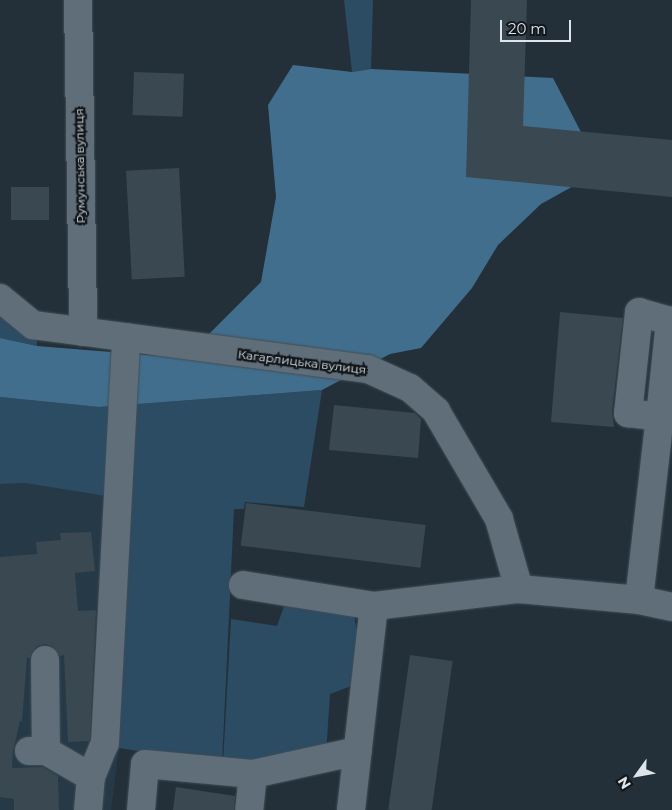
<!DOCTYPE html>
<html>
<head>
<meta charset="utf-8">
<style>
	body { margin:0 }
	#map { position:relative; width:672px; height:810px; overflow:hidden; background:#233039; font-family:Montserrat,sans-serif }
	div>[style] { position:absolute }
	.built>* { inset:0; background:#263947 }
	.green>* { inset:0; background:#2b4c63 }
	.forest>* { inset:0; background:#426e8d }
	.building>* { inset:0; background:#3a4851; transform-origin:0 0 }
	.roads { filter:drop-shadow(0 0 1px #424d55) drop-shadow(0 0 1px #424d55) }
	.minor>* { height:28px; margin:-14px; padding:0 14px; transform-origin:14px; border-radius:14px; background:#606e79 }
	span { translate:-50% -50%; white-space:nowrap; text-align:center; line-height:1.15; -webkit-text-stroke:4.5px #11171b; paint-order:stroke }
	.street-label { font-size:12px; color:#dde5eb }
	.north { position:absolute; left:612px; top:750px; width:50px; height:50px; -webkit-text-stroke:4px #11171b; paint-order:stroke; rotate:238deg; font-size:14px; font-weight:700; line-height:20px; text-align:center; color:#dde5eb }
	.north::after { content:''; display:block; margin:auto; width:18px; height:22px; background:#dde5eb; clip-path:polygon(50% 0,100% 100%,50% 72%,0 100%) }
	.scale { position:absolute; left:500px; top:20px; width:71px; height:22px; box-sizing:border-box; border:2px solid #dde5eb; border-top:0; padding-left:6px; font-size:15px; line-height:18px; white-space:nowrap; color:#dde5eb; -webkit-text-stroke:4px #11171b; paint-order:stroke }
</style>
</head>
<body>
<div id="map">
	<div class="built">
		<i style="clip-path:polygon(25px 483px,130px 500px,119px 748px,111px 810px,0 810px,0 484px)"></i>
	</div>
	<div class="green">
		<i style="clip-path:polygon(344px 0,373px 0,371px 69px,352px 72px)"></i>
		<i style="clip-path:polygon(0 285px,36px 317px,37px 346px,0 338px)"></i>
		<i style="clip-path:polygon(322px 390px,304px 507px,245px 502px,244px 509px,234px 509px,222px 764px,119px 748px,130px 500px,25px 483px,0 484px,0 397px,99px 407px)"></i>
		<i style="clip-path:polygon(287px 598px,342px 605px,354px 617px,358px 634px,354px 685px,330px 694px,326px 755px,223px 763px,231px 619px,277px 626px)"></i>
	</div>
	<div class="forest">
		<i style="clip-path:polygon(293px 65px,352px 72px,371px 69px,553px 78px,582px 134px,577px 184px,541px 204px,498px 245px,472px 288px,421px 348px,390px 354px,322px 390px,99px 407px,0 397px,0 338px,37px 346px,185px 358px,261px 282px,276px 197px,268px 105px)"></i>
	</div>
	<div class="building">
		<i style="clip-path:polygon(471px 0,527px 0,523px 126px,672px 140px,672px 197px,466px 177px)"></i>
		<i style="left:134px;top:72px;width:50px;height:43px;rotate:2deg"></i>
		<i style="left:179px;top:168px;width:109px;height:53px;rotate:87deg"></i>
		<i style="left:11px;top:187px;width:38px;height:33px"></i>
		<i style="clip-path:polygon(560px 312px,623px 318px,612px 411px,614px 427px,551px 422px)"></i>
		<i style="clip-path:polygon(334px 405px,415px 413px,421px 419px,418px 458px,329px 450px)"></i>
		<i style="left:246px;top:503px;width:181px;height:43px;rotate:7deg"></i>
		<i style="clip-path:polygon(91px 532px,95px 571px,75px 573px,78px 611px,96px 610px,90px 740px,89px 741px,68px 742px,64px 655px,60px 656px,52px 646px,45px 644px,37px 646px,32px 652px,30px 658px,27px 658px,22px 721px,20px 721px,13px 751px,12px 768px,43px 767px,58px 776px,59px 810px,14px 810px,14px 799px,0 797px,0 557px,37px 554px,36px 542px,61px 540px,60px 533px)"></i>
		<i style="left:410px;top:655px;width:43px;height:156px;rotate:8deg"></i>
		<i style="clip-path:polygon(176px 787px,235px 796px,234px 810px,173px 810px)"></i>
	</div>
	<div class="roads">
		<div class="minor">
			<i style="left:78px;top:0;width:332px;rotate:89.1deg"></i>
			<i style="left:0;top:298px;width:43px;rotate:39.3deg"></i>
			<i style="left:33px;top:325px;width:338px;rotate:7.5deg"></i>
			<i style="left:368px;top:369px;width:46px;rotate:24.3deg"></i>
			<i style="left:410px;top:388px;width:35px;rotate:41deg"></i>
			<i style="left:436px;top:411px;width:125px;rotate:59.7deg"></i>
			<i style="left:499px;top:519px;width:73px;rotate:74.1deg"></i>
			<i style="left:243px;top:585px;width:133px;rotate:9.1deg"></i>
			<i style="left:374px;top:606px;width:146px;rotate:-6.7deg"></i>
			<i style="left:519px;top:589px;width:121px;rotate:5.2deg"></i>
			<i style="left:639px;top:600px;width:34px;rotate:12deg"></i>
			<i style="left:639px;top:600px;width:184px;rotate:-83.5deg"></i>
			<i style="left:660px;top:417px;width:97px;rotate:-84.1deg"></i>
			<i style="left:670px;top:321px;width:32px;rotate:-164deg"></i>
			<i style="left:639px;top:312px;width:102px;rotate:96.2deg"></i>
			<i style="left:628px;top:413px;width:32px;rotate:7deg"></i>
			<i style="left:45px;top:660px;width:91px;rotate:89.4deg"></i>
			<i style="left:29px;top:751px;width:17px"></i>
			<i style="left:46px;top:751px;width:52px;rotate:30deg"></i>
			<i style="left:253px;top:774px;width:107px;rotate:-12.4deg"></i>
			<i style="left:88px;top:810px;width:33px;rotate:-85deg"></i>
			<i style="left:91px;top:777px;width:37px;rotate:-68deg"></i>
			<i style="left:105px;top:743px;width:406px;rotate:-87deg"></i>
			<i style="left:141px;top:810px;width:46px;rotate:-85deg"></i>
			<i style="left:145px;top:764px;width:108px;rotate:5.3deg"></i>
			<i style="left:253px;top:774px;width:36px;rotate:96deg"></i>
			<i style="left:351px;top:810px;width:205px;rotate:-83.6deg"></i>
		</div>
	</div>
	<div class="street-label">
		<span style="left:80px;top:166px;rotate:-91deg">Румунська вулиця</span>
		<span style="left:302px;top:362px;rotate:7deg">Кагарлицька вулиця</span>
	</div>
	<div class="north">N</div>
	<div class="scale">20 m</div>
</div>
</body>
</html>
